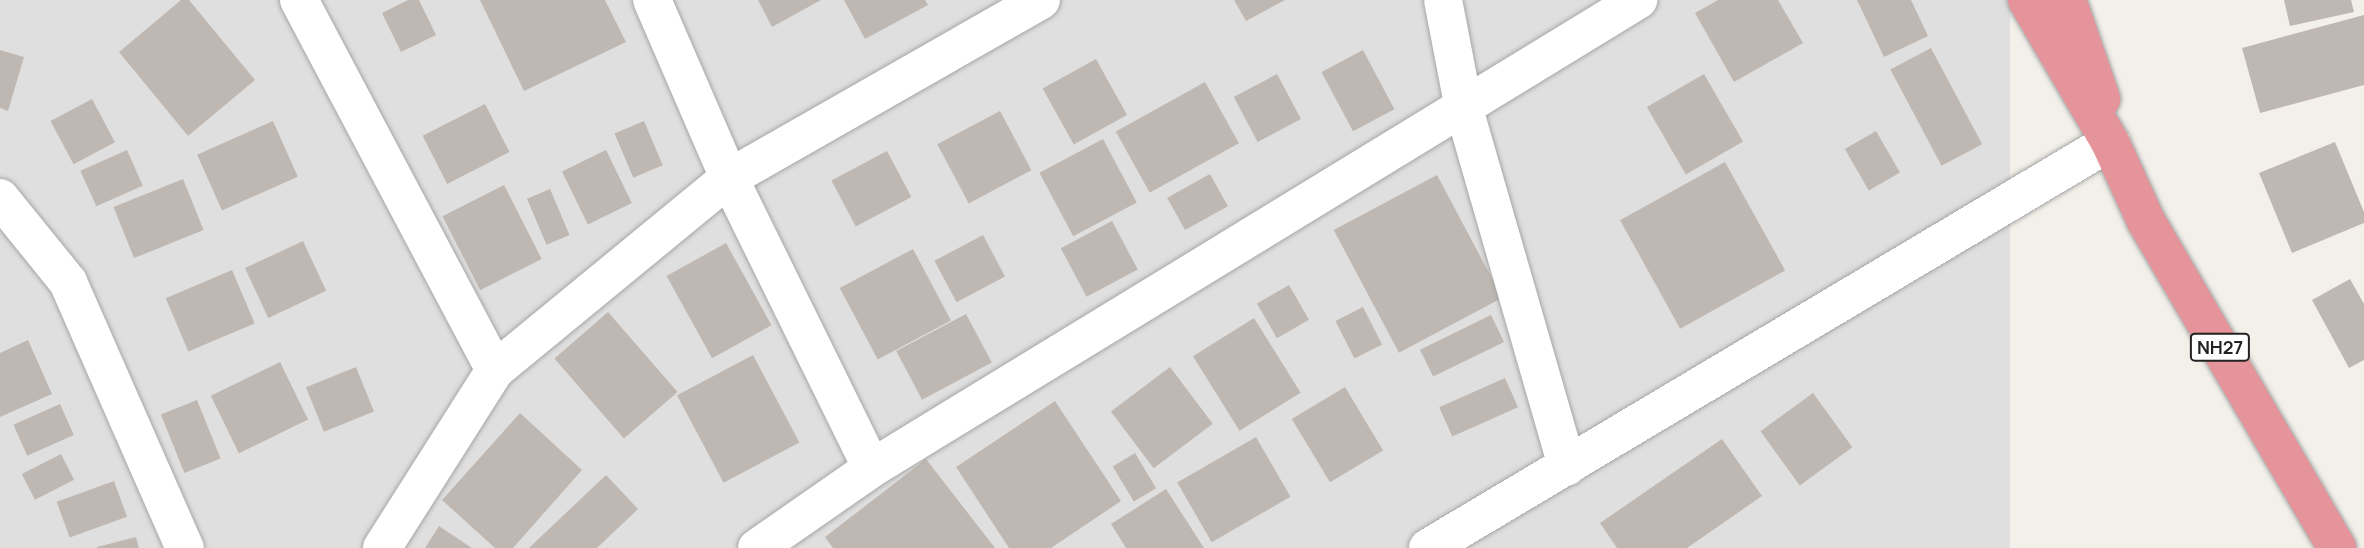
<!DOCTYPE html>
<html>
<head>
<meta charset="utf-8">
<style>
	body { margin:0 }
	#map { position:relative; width:2364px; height:548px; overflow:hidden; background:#f2f0e9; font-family:Manrope,sans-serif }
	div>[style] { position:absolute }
	.residential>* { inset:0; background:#e0dfdf; transform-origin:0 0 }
	.building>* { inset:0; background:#bfb8b2; transform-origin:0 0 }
	.roads { filter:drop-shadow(0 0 2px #a6a6a6) drop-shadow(0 0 2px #a6a6a6) }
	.street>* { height:38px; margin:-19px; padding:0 19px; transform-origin:19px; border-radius:19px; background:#fff }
	.highway>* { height:38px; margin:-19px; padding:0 19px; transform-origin:19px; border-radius:19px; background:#e6949b }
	span { translate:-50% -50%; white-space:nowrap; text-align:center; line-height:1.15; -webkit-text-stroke:6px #fff; paint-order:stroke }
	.shield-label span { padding:2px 5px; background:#fff; border:2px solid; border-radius:5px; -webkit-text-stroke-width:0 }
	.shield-label { font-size:18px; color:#222; font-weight:700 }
</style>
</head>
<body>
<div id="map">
	<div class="residential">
		<i style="left:0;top:0;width:2010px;height:548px"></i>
	</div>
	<div class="building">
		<i style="clip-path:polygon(181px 0,189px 0,255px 80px,188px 136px,119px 52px)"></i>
		<i style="clip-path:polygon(408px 0,419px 0,436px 35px,401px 52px,382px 13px)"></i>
		<i style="clip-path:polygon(480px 0,605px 0,626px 42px,524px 91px)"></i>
		<i style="clip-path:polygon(758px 0,821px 0,772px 27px)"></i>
		<i style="clip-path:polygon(844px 0,925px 0,928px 5px,865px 39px)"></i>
		<i style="clip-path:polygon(1234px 0,1285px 0,1246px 21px)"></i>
		<i style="clip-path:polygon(1718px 0,1778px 0,1803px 43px,1734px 82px,1695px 13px)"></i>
		<i style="clip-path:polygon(1857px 0,1911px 0,1928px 36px,1884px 57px)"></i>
		<i style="clip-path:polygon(2284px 0,2351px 0,2354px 12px,2290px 26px)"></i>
		<i style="clip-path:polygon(2364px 15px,2364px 85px,2260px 113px,2242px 48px)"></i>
		<i style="left:1931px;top:48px;width:109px;height:46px;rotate:62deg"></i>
		<i style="clip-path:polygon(0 50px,24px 57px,8px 111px,0 108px)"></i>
		<i style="left:1363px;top:50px;width:67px;height:47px;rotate:62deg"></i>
		<i style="left:1096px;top:59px;width:64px;height:61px;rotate:61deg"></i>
		<i style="left:1277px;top:74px;width:51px;height:49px;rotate:62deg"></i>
		<i style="left:1704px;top:74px;width:78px;height:66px;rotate:60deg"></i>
		<i style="left:1205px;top:82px;width:70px;height:102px;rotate:61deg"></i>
		<i style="left:92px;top:99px;width:49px;height:47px;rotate:62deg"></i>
		<i style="left:485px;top:104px;width:54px;height:70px;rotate:63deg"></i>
		<i style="left:1000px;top:111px;width:67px;height:71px;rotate:62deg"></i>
		<i style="left:273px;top:121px;width:61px;height:83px;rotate:66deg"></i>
		<i style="left:644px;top:121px;width:48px;height:32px;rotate:67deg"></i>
		<i style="left:1876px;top:131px;width:48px;height:36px;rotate:60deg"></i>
		<i style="left:1103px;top:139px;width:72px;height:72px;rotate:62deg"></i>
		<i style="clip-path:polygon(2335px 142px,2364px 212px,2364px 223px,2292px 253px,2259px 173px)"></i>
		<i style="left:127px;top:150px;width:39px;height:51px;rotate:66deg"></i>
		<i style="left:606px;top:150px;width:59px;height:49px;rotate:64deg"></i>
		<i style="left:887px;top:151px;width:52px;height:63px;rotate:62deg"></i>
		<i style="left:1725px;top:162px;width:124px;height:120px;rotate:61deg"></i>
		<i style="left:1210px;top:174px;width:37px;height:49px;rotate:61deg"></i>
		<i style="left:1437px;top:175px;width:139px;height:117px;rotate:62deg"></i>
		<i style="left:183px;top:179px;width:55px;height:75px;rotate:68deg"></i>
		<i style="left:504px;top:185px;width:83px;height:69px;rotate:63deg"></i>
		<i style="left:550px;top:189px;width:50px;height:25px;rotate:67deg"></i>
		<i style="left:1112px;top:221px;width:55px;height:58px;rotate:62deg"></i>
		<i style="left:983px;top:235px;width:47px;height:55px;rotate:62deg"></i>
		<i style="left:303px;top:241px;width:55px;height:64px;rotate:65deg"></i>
		<i style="left:726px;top:243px;width:94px;height:68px;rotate:61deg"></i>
		<i style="left:913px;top:249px;width:81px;height:83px;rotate:62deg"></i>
		<i style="left:232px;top:270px;width:58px;height:72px;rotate:67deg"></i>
		<i style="clip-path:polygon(2350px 279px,2364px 304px,2364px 360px,2349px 368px,2312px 300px)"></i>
		<i style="left:1289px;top:285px;width:40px;height:37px;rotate:60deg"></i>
		<i style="left:1363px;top:307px;width:42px;height:31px;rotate:63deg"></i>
		<i style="left:608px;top:312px;width:106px;height:71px;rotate:49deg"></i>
		<i style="left:966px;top:314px;width:55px;height:79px;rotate:62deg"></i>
		<i style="left:1491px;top:315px;width:30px;height:79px;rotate:64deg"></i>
		<i style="left:1254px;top:318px;width:88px;height:72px;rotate:58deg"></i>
		<i style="clip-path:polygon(28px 340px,52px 394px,0 417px,0 353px)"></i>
		<i style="left:753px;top:355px;width:99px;height:86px;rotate:62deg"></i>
		<i style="left:280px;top:362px;width:64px;height:77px;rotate:64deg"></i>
		<i style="left:356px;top:367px;width:48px;height:54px;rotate:68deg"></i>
		<i style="left:1170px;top:367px;width:71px;height:74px;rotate:53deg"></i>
		<i style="left:1505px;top:378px;width:32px;height:72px;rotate:66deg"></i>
		<i style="left:1345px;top:387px;width:74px;height:62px;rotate:59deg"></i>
		<i style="left:1813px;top:393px;width:67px;height:65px;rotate:54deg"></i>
		<i style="left:197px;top:400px;width:63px;height:39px;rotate:68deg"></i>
		<i style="clip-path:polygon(1055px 401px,1121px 501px,1051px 548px,1009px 548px,956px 467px)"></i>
		<i style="left:60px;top:404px;width:34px;height:51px;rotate:66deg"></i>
		<i style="clip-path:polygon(520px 413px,582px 470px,513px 548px,495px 548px,442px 500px)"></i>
		<i style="left:1256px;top:437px;width:69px;height:91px;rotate:60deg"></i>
		<i style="clip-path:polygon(1722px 439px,1762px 496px,1687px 548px,1617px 548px,1600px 523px)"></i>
		<i style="left:1135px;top:453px;width:41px;height:26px;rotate:59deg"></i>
		<i style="left:61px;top:454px;width:29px;height:44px;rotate:63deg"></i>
		<i style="clip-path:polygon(926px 459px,995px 548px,833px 548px,825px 537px)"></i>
		<i style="clip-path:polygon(606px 475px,638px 509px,597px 548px,529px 548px)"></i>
		<i style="left:114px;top:481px;width:38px;height:61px;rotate:70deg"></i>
		<i style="clip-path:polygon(1166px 489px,1204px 548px,1126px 548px,1111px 524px)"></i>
		<i style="clip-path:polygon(439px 526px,472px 548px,425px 548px)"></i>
		<i style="clip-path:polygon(136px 537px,139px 548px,97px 548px,97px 547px)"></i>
	</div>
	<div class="roads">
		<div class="street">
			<i style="left:299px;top:0;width:419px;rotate:62.1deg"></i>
			<i style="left:652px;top:0;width:194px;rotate:66.6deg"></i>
			<i style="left:729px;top:178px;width:323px;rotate:63.8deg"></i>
			<i style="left:1443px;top:0;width:111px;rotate:79.1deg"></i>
			<i style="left:1464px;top:109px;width:372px;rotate:73.9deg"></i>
			<i style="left:0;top:198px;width:108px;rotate:51deg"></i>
			<i style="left:68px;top:282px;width:291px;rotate:66.3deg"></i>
			<i style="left:382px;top:548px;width:211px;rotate:-57.6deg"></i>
			<i style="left:495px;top:370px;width:303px;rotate:-39.4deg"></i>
			<i style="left:729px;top:178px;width:359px;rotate:-29.7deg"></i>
			<i style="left:757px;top:548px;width:140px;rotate:-34.8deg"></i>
			<i style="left:872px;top:468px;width:898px;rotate:-31.42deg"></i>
			<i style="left:1428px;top:548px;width:794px;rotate:-30.77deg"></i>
		</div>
		<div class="highway">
			<i style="left:2027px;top:0;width:164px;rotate:59.7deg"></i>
			<i style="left:2110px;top:142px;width:87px;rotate:65.5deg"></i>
			<i style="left:2146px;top:221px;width:379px;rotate:59.7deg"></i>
			<i style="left:2067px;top:0;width:105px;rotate:71deg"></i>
		</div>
	</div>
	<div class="shield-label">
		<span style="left:2220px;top:347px">NH27</span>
	</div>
</div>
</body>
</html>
